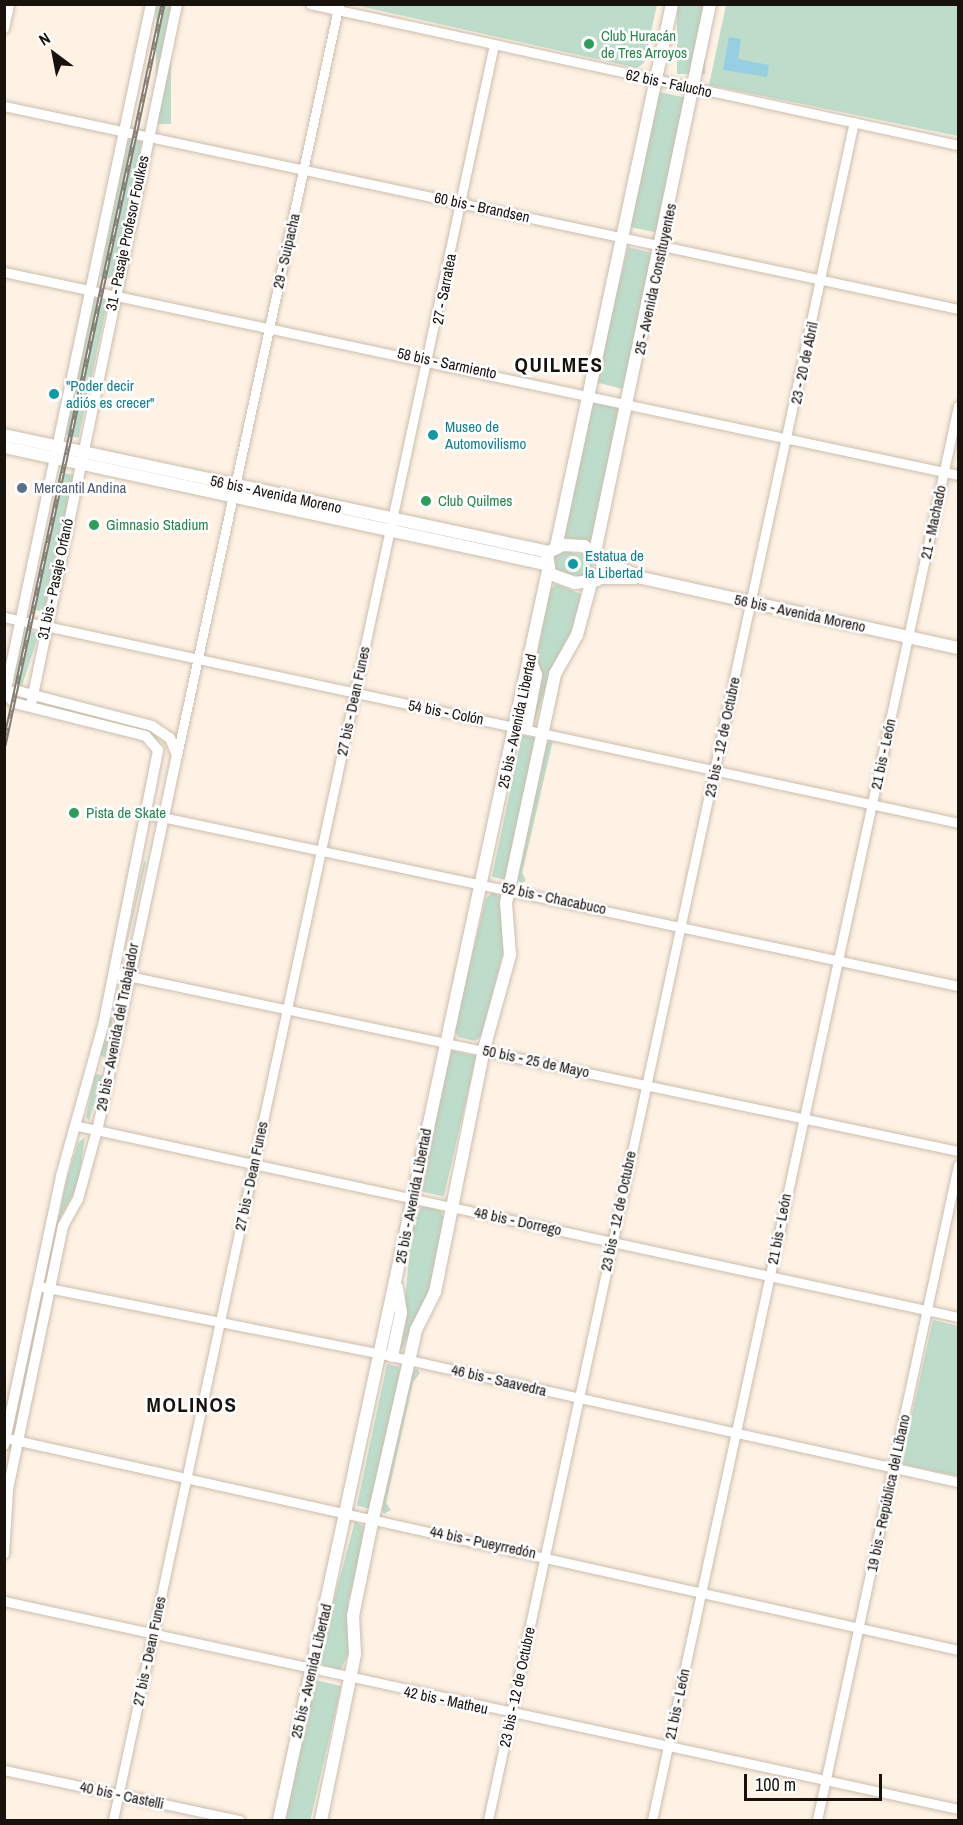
<!DOCTYPE html>
<html>
<head>
<meta charset="utf-8">
<style>
	body { margin:0 }
	#map { position:relative; width:963px; height:1825px; overflow:hidden; background:#fdf2e4; font-family:"Archivo Narrow",sans-serif }
	div>[style] { position:absolute }
	.green>* { inset:0; background:#bdddca; transform-origin:0 0 }
	.water>* { inset:0; background:#97cfe2 }
	.roads { filter:drop-shadow(0 0 2px #cbbeae) drop-shadow(0 0 2px #cbbeae) }
	.minor>* { height:9px; margin:-4.5px; padding:0 4.5px; transform-origin:4.5px; border-radius:4.5px; background:#fff }
	.tertiary>* { height:10px; margin:-5px; padding:0 5px; transform-origin:5px; border-radius:5px; background:#fff }
	.secondary>* { height:12px; margin:-6px; padding:0 6px; transform-origin:6px; border-radius:6px; background:#fff }
	.rail>* { height:5px; margin-top:-2.5px; transform-origin:0; background:repeating-linear-gradient(90deg,#fff 0 9px,#857d73 0 18px); box-sizing:border-box; border-block:2px solid #857d73 }
	.dots>* { width:16px; height:16px; translate:-50% -50%; box-sizing:border-box; border:3px solid #fff; border-radius:50% }
	span { translate:-50% -50%; white-space:nowrap; text-align:center; line-height:1.15; -webkit-text-stroke:5px #fff; paint-order:stroke }
	.leisure-label { font-size:15px; color:#27864d }
	.left { translate:0 -50%; text-align:left }
	.street-label { font-size:15px; color:#17120c }
	.culture-label { font-size:15px; color:#0d838f }
	.service-label { font-size:15px; color:#4e5e75 }
	.district-label { font-size:21px; color:#17120c; font-weight:700; letter-spacing:1.5px }
	.frame { position:absolute; inset:0; border:6px solid #17120c; pointer-events:none }
	.north { position:absolute; left:24px; top:24px; width:60px; height:60px; -webkit-text-stroke:4px #fff; paint-order:stroke; rotate:328deg; font-size:16px; font-weight:700; line-height:24px; text-align:center; color:#17120c }
	.north::after { content:''; display:block; margin:auto; width:21px; height:27px; background:#17120c; clip-path:polygon(50% 0,100% 100%,50% 72%,0 100%) }
	.scale { position:absolute; left:744px; top:1774px; width:138px; height:27px; box-sizing:border-box; border:3px solid #17120c; border-top:0; padding-left:8px; font-size:18px; line-height:21px; white-space:nowrap; color:#17120c; -webkit-text-stroke:4px #fff; paint-order:stroke }
</style>
</head>
<body>
<div id="map">
	<div class="green">
		<i style="left:156px;top:5px;width:15px;height:119px"></i>
		<i style="clip-path:polygon(355px 5px,657px 5px,644px 63px,637px 68px)"></i>
		<i style="left:677px;top:5px;width:28px;height:69px"></i>
		<i style="clip-path:polygon(726px 5px,958px 5px,958px 136px,709px 85px)"></i>
		<i style="left:659px;top:92px;width:30px;height:138px;rotate:12deg"></i>
		<i style="left:127px;top:139px;width:15px;height:140px;rotate:11deg"></i>
		<i style="left:628px;top:247px;width:29px;height:139px;rotate:14deg"></i>
		<i style="left:94px;top:298px;width:14px;height:140px;rotate:12deg"></i>
		<i style="left:592px;top:402px;width:30px;height:138px;rotate:12deg"></i>
		<i style="left:60px;top:472px;width:14px;height:140px;rotate:12deg"></i>
		<i style="clip-path:polygon(558px 550px,590px 556px,596px 573px,584px 577px,555px 571px,551px 554px)"></i>
		<i style="clip-path:polygon(556px 584px,581px 594px,572px 632px,554px 663px,534px 723px,538px 652px,549px 591px)"></i>
		<i style="clip-path:polygon(24px 629px,39px 633px,22px 686px,13px 679px)"></i>
		<i style="left:522px;top:735px;width:14px;height:145px;rotate:12deg"></i>
		<i style="clip-path:polygon(553px 740px,522px 873px,526px 880px,520px 885px,518px 878px,546px 743px)"></i>
		<i style="clip-path:polygon(144px 861px,146px 862px,122px 963px)"></i>
		<i style="clip-path:polygon(493px 892px,502px 899px,504px 949px,482px 1035px,475px 1041px,458px 1037px,454px 1029px,486px 898px)"></i>
		<i style="clip-path:polygon(119px 981px,106px 1057px,99px 1056px,108px 1026px)"></i>
		<i style="left:449px;top:1050px;width:28px;height:144px;rotate:13deg"></i>
		<i style="clip-path:polygon(95px 1074px,103px 1075px,89px 1121px,86px 1117px)"></i>
		<i style="clip-path:polygon(85px 1137px,78px 1185px,58px 1222px,45px 1278px,66px 1182px,78px 1143px)"></i>
		<i style="clip-path:polygon(423px 1206px,440px 1210px,444px 1218px,431px 1288px,400px 1352px,413px 1217px)"></i>
		<i style="clip-path:polygon(933px 1320px,958px 1326px,958px 1476px,901px 1464px)"></i>
		<i style="left:387px;top:1364px;width:14px;height:145px;rotate:12deg"></i>
		<i style="clip-path:polygon(417px 1369px,420px 1373px,413px 1382px,386px 1503px,391px 1510px,384px 1514px,382px 1509px,412px 1371px)"></i>
		<i style="clip-path:polygon(355px 1521px,367px 1529px,348px 1603px,349px 1652px,341px 1670px,324px 1666px,319px 1657px)"></i>
		<i style="left:315px;top:1680px;width:27px;height:143px;rotate:13deg"></i>
	</div>
	<div class="water">
		<i style="clip-path:polygon(729px 37px,741px 39px,738px 59px,769px 65px,767px 77px,723px 70px)"></i>
	</div>
	<div class="roads">
		<div class="minor">
			<i style="left:310px;top:4px;width:663px;rotate:12.28deg"></i>
			<i style="left:4px;top:28px;width:25px;rotate:-78deg"></i>
			<i style="left:4px;top:106px;width:975px;rotate:12.01deg"></i>
			<i style="left:4px;top:272px;width:975px;rotate:12.01deg"></i>
			<i style="left:4px;top:617px;width:976px;rotate:12.18deg"></i>
			<i style="left:177px;top:755px;width:768px;rotate:-77.83deg"></i>
			<i style="left:148px;top:814px;width:828px;rotate:11.99deg"></i>
			<i style="left:114px;top:973px;width:863px;rotate:11.91deg"></i>
			<i style="left:78px;top:1126px;width:900px;rotate:12.25deg"></i>
			<i style="left:38px;top:1286px;width:351px;rotate:11.2deg"></i>
			<i style="left:382px;top:1354px;width:590px;rotate:12.53deg"></i>
			<i style="left:6px;top:1438px;width:975px;rotate:12.55deg"></i>
			<i style="left:4px;top:1601px;width:976px;rotate:12.3deg"></i>
			<i style="left:4px;top:1770px;width:241px;rotate:12deg"></i>
			<i style="left:113px;top:1820px;width:1815px;rotate:-77.89deg"></i>
			<i style="left:488px;top:1820px;width:1737px;rotate:-77.84deg"></i>
			<i style="left:652px;top:1820px;width:1447px;rotate:-77.79deg"></i>
			<i style="left:817px;top:1820px;width:670px;rotate:-77.85deg"></i>
		</div>
		<div class="tertiary">
			<i style="left:4px;top:694px;width:14px;rotate:-12deg"></i>
			<i style="left:18px;top:691px;width:138px;rotate:14.6deg"></i>
			<i style="left:152px;top:726px;width:22px;rotate:34deg"></i>
			<i style="left:170px;top:738px;width:18px;rotate:68deg"></i>
			<i style="left:177px;top:755px;width:383px;rotate:102deg"></i>
			<i style="left:97px;top:1130px;width:72px;rotate:105.4deg"></i>
			<i style="left:78px;top:1199px;width:31px;rotate:119deg"></i>
			<i style="left:63px;top:1226px;width:270px;rotate:101.8deg"></i>
			<i style="left:8px;top:1490px;width:64px;rotate:93.6deg"></i>
			<i style="left:5px;top:694px;width:705px;rotate:-78.05deg"></i>
			<i style="left:32px;top:700px;width:711px;rotate:-78.23deg"></i>
			<i style="left:4px;top:1445px;width:275px;rotate:-78deg"></i>
			<i style="left:61px;top:1176px;width:156px;rotate:-74.4deg"></i>
			<i style="left:103px;top:1026px;width:281px;rotate:-78.7deg"></i>
			<i style="left:158px;top:750px;width:18px;rotate:-131deg"></i>
			<i style="left:146px;top:736px;width:135px;rotate:-165.9deg"></i>
			<i style="left:15px;top:703px;width:13px;rotate:-138deg"></i>
		</div>
		<div class="secondary">
			<i style="left:4px;top:435px;width:557px;rotate:12.12deg"></i>
			<i style="left:4px;top:447px;width:554px;rotate:12.2deg"></i>
			<i style="left:563px;top:545px;width:21px;rotate:3deg"></i>
			<i style="left:584px;top:546px;width:21px;rotate:35deg"></i>
			<i style="left:601px;top:558px;width:13px;rotate:81deg"></i>
			<i style="left:603px;top:571px;width:11px;rotate:124deg"></i>
			<i style="left:597px;top:580px;width:22px;rotate:172deg"></i>
			<i style="left:575px;top:583px;width:27px;rotate:-160deg"></i>
			<i style="left:550px;top:574px;width:21px;rotate:-98deg"></i>
			<i style="left:547px;top:553px;width:18px;rotate:-27deg"></i>
			<i style="left:556px;top:547px;width:555px;rotate:-77.94deg"></i>
			<i style="left:595px;top:552px;width:560px;rotate:-78.15deg"></i>
			<i style="left:602px;top:560px;width:44px;rotate:24.2deg"></i>
			<i style="left:642px;top:578px;width:324px;rotate:12.5deg"></i>
			<i style="left:598px;top:578px;width:37px"></i>
			<i style="left:526px;top:728px;width:54px;rotate:-79.3deg"></i>
			<i style="left:536px;top:675px;width:14px;rotate:-111deg"></i>
			<i style="left:392px;top:1356px;width:44px;rotate:-78.2deg"></i>
			<i style="left:401px;top:1313px;width:26px;rotate:-99deg"></i>
			<i style="left:279px;top:1820px;width:1278px;rotate:-77.85deg"></i>
			<i style="left:321px;top:1820px;width:169px;rotate:-78.4deg"></i>
			<i style="left:355px;top:1654px;width:38px;rotate:-93deg"></i>
			<i style="left:353px;top:1616px;width:100px;rotate:-78.5deg"></i>
			<i style="left:373px;top:1518px;width:193px;rotate:-77.1deg"></i>
			<i style="left:416px;top:1330px;width:42px;rotate:-63.4deg"></i>
			<i style="left:435px;top:1292px;width:248px;rotate:-78.6deg"></i>
			<i style="left:484px;top:1049px;width:98px;rotate:-74.5deg"></i>
			<i style="left:510px;top:955px;width:52px;rotate:-94.4deg"></i>
			<i style="left:506px;top:903px;width:234px;rotate:-77.9deg"></i>
			<i style="left:555px;top:674px;width:45px;rotate:-60.6deg"></i>
			<i style="left:577px;top:635px;width:54px;rotate:-74.9deg"></i>
		</div>
	</div>
	<div class="rail">
		<i style="left:4px;top:745px;width:758px;rotate:-77.89deg"></i>
	</div>
	<div class="dots">
		<i style="left:589px;top:44px;background:#2e9e5b"></i>
		<i style="left:54px;top:394px;background:#0f9aa8"></i>
		<i style="left:433px;top:435px;background:#0f9aa8"></i>
		<i style="left:22px;top:488px;background:#5c6f8a"></i>
		<i style="left:426px;top:501px;background:#2e9e5b"></i>
		<i style="left:94px;top:525px;background:#2e9e5b"></i>
		<i style="left:573px;top:564px;background:#0f9aa8"></i>
		<i style="left:74px;top:813px;background:#2e9e5b"></i>
	</div>
	<div class="leisure-label">
		<span class="left" style="left:601px;top:44px">Club Huracán<br>de Tres Arroyos</span>
		<span class="left" style="left:438px;top:501px">Club Quilmes</span>
		<span class="left" style="left:106px;top:525px">Gimnasio Stadium</span>
		<span class="left" style="left:86px;top:813px">Pista de Skate</span>
	</div>
	<div class="street-label">
		<span style="left:669px;top:83px;rotate:12deg">62 bis - Falucho</span>
		<span style="left:482px;top:207px;rotate:12deg">60 bis - Brandsen</span>
		<span style="left:127px;top:233px;rotate:-78deg">31 - Pasaje Profesor Foulkes</span>
		<span style="left:286px;top:251px;rotate:-77deg">29 - Suipacha</span>
		<span style="left:655px;top:279px;rotate:-78deg">25 - Avenida Constituyentes</span>
		<span style="left:444px;top:289px;rotate:-79deg">27 - Sarratea</span>
		<span style="left:447px;top:363px;rotate:12deg">58 bis - Sarmiento</span>
		<span style="left:804px;top:363px;rotate:-78deg">23 - 20 de Abril</span>
		<span style="left:276px;top:494px;rotate:12deg">56 bis - Avenida Moreno</span>
		<span style="left:933px;top:522px;rotate:-78deg">21 - Machado</span>
		<span style="left:55px;top:579px;rotate:-78deg">31 bis - Pasaje Orfanó</span>
		<span style="left:800px;top:613px;rotate:12deg">56 bis - Avenida Moreno</span>
		<span style="left:353px;top:701px;rotate:-78deg">27 bis - Dean Funes</span>
		<span style="left:446px;top:712px;rotate:11deg">54 bis - Colón</span>
		<span style="left:517px;top:721px;rotate:-78deg">25 bis - Avenida Libertad</span>
		<span style="left:722px;top:737px;rotate:-78deg">23 bis - 12 de Octubre</span>
		<span style="left:883px;top:754px;rotate:-78deg">21 bis - León</span>
		<span style="left:554px;top:898px;rotate:12deg">52 bis - Chacabuco</span>
		<span style="left:117px;top:1027px;rotate:-79deg">29 bis - Avenida del Trabajador</span>
		<span style="left:536px;top:1061px;rotate:12deg">50 bis - 25 de Mayo</span>
		<span style="left:251px;top:1176px;rotate:-78deg">27 bis - Dean Funes</span>
		<span style="left:413px;top:1196px;rotate:-79deg">25 bis - Avenida Libertad</span>
		<span style="left:618px;top:1211px;rotate:-78deg">23 bis - 12 de Octubre</span>
		<span style="left:518px;top:1221px;rotate:12deg">48 bis - Dorrego</span>
		<span style="left:779px;top:1229px;rotate:-79deg">21 bis - León</span>
		<span style="left:499px;top:1380px;rotate:13deg">46 bis - Saavedra</span>
		<span style="left:888px;top:1493px;rotate:-78deg">19 bis - República del Líbano</span>
		<span style="left:483px;top:1542px;rotate:12deg">44 bis - Pueyrredón</span>
		<span style="left:149px;top:1651px;rotate:-78deg">27 bis - Dean Funes</span>
		<span style="left:311px;top:1671px;rotate:-77deg">25 bis - Avenida Libertad</span>
		<span style="left:517px;top:1687px;rotate:-78deg">23 bis - 12 de Octubre</span>
		<span style="left:446px;top:1700px;rotate:12deg">42 bis - Matheu</span>
		<span style="left:677px;top:1704px;rotate:-78deg">21 bis - León</span>
		<span style="left:122px;top:1795px;rotate:12deg">40 bis - Castelli</span>
	</div>
	<div class="culture-label">
		<span class="left" style="left:66px;top:394px">"Poder decir<br>adiós es crecer"</span>
		<span class="left" style="left:445px;top:435px">Museo de<br>Automovilismo</span>
		<span class="left" style="left:585px;top:564px">Estatua de<br>la Libertad</span>
	</div>
	<div class="service-label">
		<span class="left" style="left:34px;top:488px">Mercantil Andina</span>
	</div>
	<div class="district-label">
		<span style="left:559px;top:365px">QUILMES</span>
		<span style="left:192px;top:1405px">MOLINOS</span>
	</div>
	<div class="frame"></div>
	<div class="north">N</div>
	<div class="scale">100 m</div>
</div>
</body>
</html>
